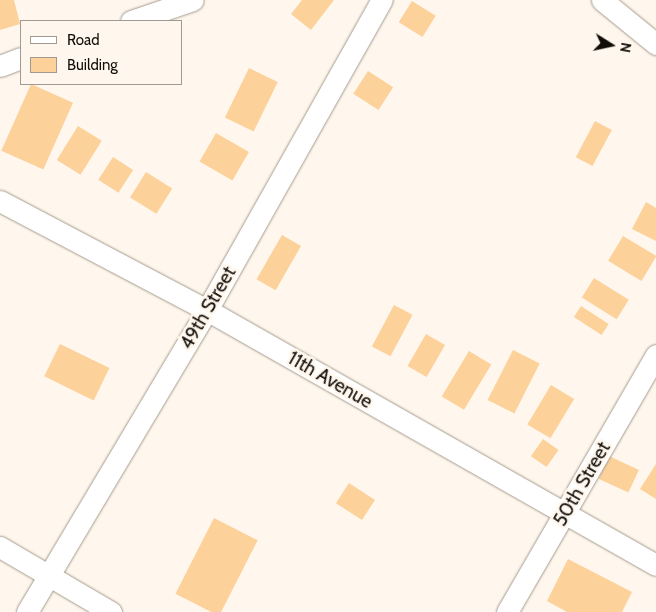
<!DOCTYPE html>
<html>
<head>
<meta charset="utf-8">
<style>
	body { margin:0 }
	#map { position:relative; width:656px; height:612px; overflow:hidden; background:#fff7ed; font-family:Cabin,sans-serif }
	div>[style] { position:absolute }
	.building>* { inset:0; background:#fcd19a; transform-origin:0 0 }
	.roads { filter:drop-shadow(0 0 1px #a59b8f) drop-shadow(0 0 1px #a59b8f) }
	.street>* { height:21px; margin:-10.5px; padding:0 10.5px; transform-origin:10.5px; border-radius:10.5px; background:#fff }
	span { translate:-50% -50%; white-space:nowrap; text-align:center; line-height:1.15; -webkit-text-stroke:5px #fff7ed; paint-order:stroke }
	.street-label { font-size:19px; color:#110e0a }
	.legend { position:absolute; left:20px; top:20px; width:162px; height:65px; box-sizing:border-box; background:#fff7ed; border:1px solid #a09a92; margin:0; padding:6px 9px; list-style:none; font-size:15px; color:#110e0a }
	.legend li { display:flex; align-items:center; gap:10px; height:25px }
	.legend b { width:25px; border:1px solid #a09a92 }
	.north { position:absolute; left:586px; top:20px; width:50px; height:50px; -webkit-text-stroke:4px #fff7ed; paint-order:stroke; rotate:100deg; font-size:14px; font-weight:700; line-height:20px; text-align:center; color:#110e0a }
	.north::after { content:''; display:block; margin:auto; width:18px; height:22px; background:#110e0a; clip-path:polygon(50% 0,100% 100%,50% 72%,0 100%) }
</style>
</head>
<body>
<div id="map">
	<div class="building">
		<i style="clip-path:polygon(0 0,14px 0,20px 24px,0 30px)"></i>
		<i style="clip-path:polygon(302px 0,334px 0,311px 30px,291px 14px)"></i>
		<i style="left:412px;top:1px;width:28px;height:25px;rotate:32deg"></i>
		<i style="left:249px;top:68px;width:32px;height:55px;rotate:26deg"></i>
		<i style="left:368px;top:71px;width:30px;height:27px;rotate:33deg"></i>
		<i style="left:31px;top:84px;width:46px;height:73px;rotate:24deg"></i>
		<i style="left:595px;top:121px;width:19px;height:41px;rotate:28deg"></i>
		<i style="left:78px;top:126px;width:28px;height:40px;rotate:32deg"></i>
		<i style="left:216px;top:133px;width:38px;height:33px;rotate:30deg"></i>
		<i style="left:113px;top:157px;width:24px;height:27px;rotate:33deg"></i>
		<i style="left:146px;top:172px;width:31px;height:30px;rotate:32deg"></i>
		<i style="clip-path:polygon(646px 202px,656px 208px,656px 241px,632px 229px)"></i>
		<i style="left:282px;top:235px;width:22px;height:51px;rotate:30deg"></i>
		<i style="left:623px;top:236px;width:39px;height:29px;rotate:31deg"></i>
		<i style="left:594px;top:278px;width:41px;height:23px;rotate:32deg"></i>
		<i style="left:394px;top:305px;width:21px;height:47px;rotate:28deg"></i>
		<i style="left:581px;top:306px;width:33px;height:13px;rotate:33deg"></i>
		<i style="left:426px;top:334px;width:22px;height:37px;rotate:30deg"></i>
		<i style="left:60px;top:344px;width:55px;height:36px;rotate:26deg"></i>
		<i style="left:513px;top:350px;width:30px;height:56px;rotate:27deg"></i>
		<i style="left:469px;top:351px;width:26px;height:53px;rotate:31deg"></i>
		<i style="left:551px;top:385px;width:27px;height:46px;rotate:31deg"></i>
		<i style="left:543px;top:439px;width:19px;height:21px;rotate:35deg"></i>
		<i style="left:609px;top:456px;width:33px;height:25px;rotate:25deg"></i>
		<i style="clip-path:polygon(656px 464px,656px 499px,640px 489px)"></i>
		<i style="left:349px;top:483px;width:31px;height:24px;rotate:33deg"></i>
		<i style="left:214px;top:518px;width:49px;height:85px;rotate:27deg"></i>
		<i style="clip-path:polygon(568px 559px,632px 592px,622px 612px,567px 612px,547px 601px)"></i>
	</div>
	<div class="roads">
		<div class="street">
			<i style="left:602px;top:0;width:70px;rotate:39.2deg"></i>
			<i style="left:131px;top:21px;width:65px;rotate:-18.7deg"></i>
			<i style="left:0;top:66px;width:22px;rotate:-21deg"></i>
			<i style="left:0;top:201px;width:234px;rotate:27.8deg"></i>
			<i style="left:207px;top:310px;width:516px;rotate:29.59deg"></i>
			<i style="left:0;top:547px;width:129px;rotate:30.4deg"></i>
			<i style="left:27px;top:612px;width:352px;rotate:-59.2deg"></i>
			<i style="left:207px;top:310px;width:356px;rotate:-60.6deg"></i>
			<i style="left:507px;top:612px;width:297px;rotate:-59.9deg"></i>
		</div>
	</div>
	<div class="street-label">
		<span style="left:208px;top:308px;rotate:-60deg">49th Street</span>
		<span style="left:330px;top:380px;rotate:30deg">11th Avenue</span>
		<span style="left:582px;top:484px;rotate:-60deg">50th Street</span>
	</div>
	<ul class="legend">
	<li><b style="height:6px;background:#fff"></b>Road</li>
	<li><b style="height:14px;background:#fcd19a"></b>Building</li>
	</ul>
	<div class="north">N</div>
</div>
</body>
</html>
